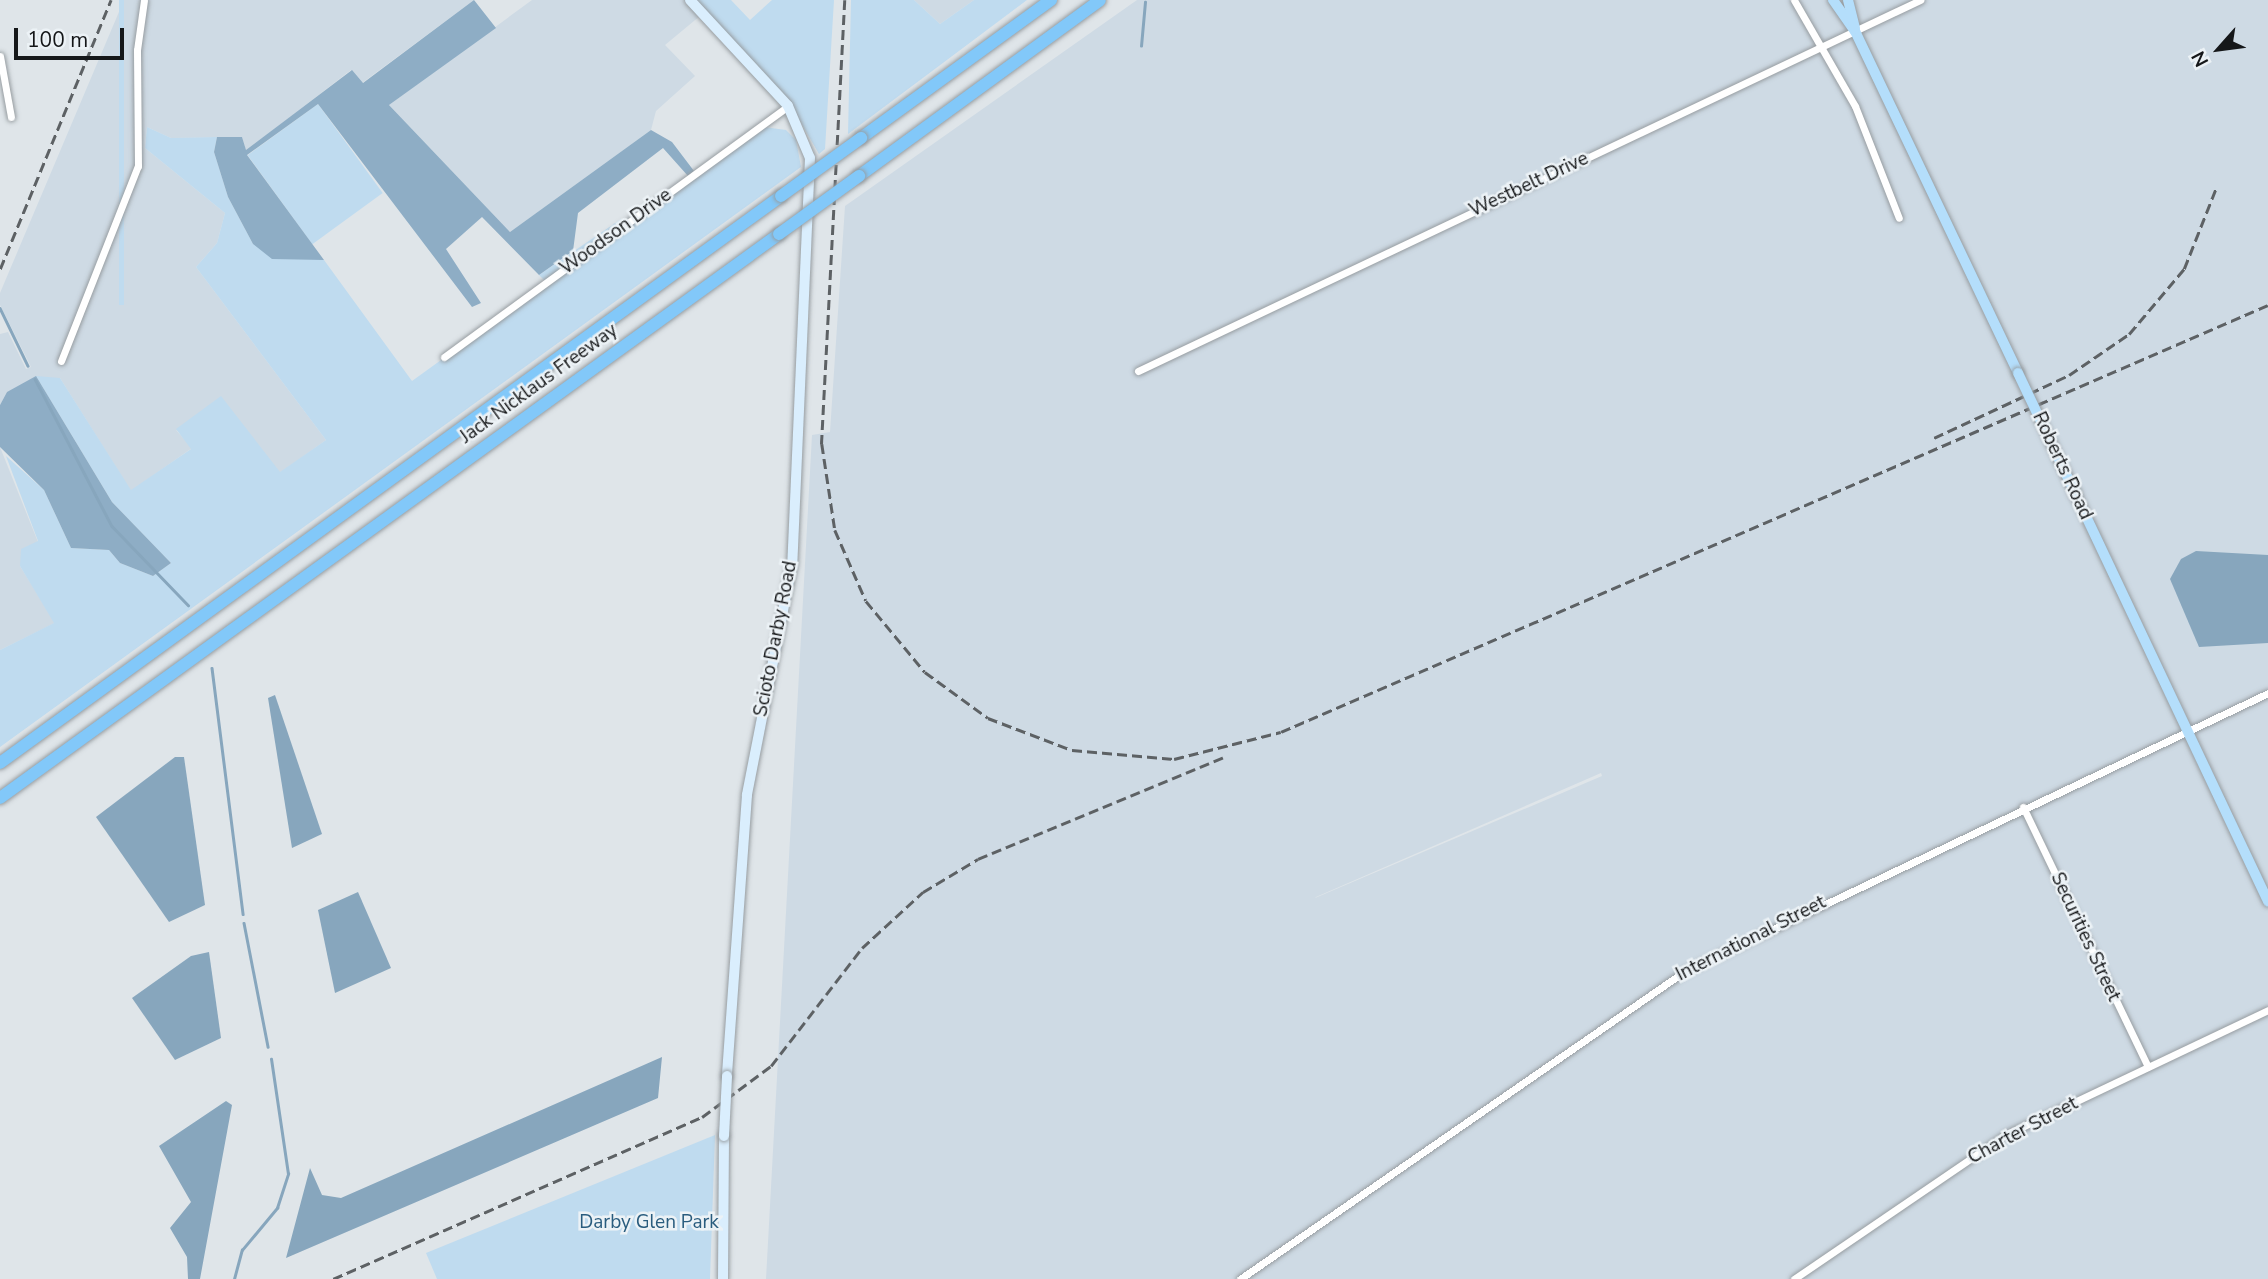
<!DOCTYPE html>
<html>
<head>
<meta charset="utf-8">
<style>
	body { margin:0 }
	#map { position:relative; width:2268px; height:1279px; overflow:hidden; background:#dfe5e9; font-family:"Nunito Sans",sans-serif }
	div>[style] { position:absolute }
	.built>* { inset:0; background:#cedae4 }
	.green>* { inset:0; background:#bfdbef; transform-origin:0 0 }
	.forest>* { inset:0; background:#8eadc5 }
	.water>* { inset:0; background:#87a6bd }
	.stream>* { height:2.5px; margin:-1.25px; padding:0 1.25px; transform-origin:1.25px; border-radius:1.25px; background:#87a6bd }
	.roads { filter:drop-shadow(0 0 2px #979da1) drop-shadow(0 0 2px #979da1) }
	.street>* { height:7px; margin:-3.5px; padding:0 3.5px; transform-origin:3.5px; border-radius:3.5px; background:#fff }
	.secondary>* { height:10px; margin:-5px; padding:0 5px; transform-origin:5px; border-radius:5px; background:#daeefd }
	.primary>* { height:10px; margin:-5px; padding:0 5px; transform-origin:5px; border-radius:5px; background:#b4defb }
	.highway>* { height:12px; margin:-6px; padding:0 6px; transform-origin:6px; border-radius:6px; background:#82c8f9 }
	.rail>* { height:2.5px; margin-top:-1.25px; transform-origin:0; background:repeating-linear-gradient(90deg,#5d6164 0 10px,transparent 0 15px) }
	.bridges { filter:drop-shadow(0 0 2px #979da1) drop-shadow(0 0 2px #979da1) }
	.secondary-bridge>* { height:10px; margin:-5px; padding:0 5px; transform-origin:5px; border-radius:5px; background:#daeefd }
	.primary-bridge>* { height:10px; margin:-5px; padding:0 5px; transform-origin:5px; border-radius:5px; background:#b4defb }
	.highway-bridge>* { height:12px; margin:-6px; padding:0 6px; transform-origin:6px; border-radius:6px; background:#82c8f9 }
	span { translate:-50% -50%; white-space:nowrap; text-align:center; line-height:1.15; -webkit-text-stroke:5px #ecf2f6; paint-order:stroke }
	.street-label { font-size:19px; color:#151719 }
	.park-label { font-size:19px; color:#295c7e }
	.north { position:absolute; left:2184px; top:14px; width:70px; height:70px; -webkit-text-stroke:5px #ecf2f6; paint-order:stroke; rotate:242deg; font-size:19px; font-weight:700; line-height:28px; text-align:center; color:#151719 }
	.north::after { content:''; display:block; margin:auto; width:24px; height:32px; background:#151719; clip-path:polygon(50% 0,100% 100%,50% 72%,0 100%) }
	.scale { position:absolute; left:14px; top:28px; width:110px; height:32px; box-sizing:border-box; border:4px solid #151719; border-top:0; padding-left:9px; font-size:21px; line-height:24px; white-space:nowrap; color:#151719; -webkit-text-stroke:5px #ecf2f6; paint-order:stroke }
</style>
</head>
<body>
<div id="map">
	<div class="built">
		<i style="clip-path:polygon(124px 0,474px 0,362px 83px,351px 70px,246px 151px,242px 137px,171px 138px,147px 127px,145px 148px,225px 213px,217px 243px,196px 267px,326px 440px,280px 473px,176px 430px,192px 448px,131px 491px,60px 378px,7px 392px,0 405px,0 334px,8px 332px,26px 369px,31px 367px,0 305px,0 293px)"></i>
		<i style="clip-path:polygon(532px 0,696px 0,706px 11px,665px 45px,695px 76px,656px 111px,651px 130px,510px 232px,389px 105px)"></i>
		<i style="clip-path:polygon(914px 0,974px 0,940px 24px)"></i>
		<i style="clip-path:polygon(evenodd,1137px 0,2268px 0,2268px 1279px,766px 1279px,812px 435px,830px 432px,845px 206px,1137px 0,1601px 773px,1602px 776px,1315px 898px,1316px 897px,1601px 773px)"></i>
		<i style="clip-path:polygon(0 447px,38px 542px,20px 566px,55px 623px,0 650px)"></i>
	</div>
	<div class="green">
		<i style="left:119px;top:0;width:5px;height:305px"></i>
		<i style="clip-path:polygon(696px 0,731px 0,750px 20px,772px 0,834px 0,825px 149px,819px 154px,786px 97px)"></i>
		<i style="clip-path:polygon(851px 0,914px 0,940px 24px,974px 0,1027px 0,848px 134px)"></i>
		<i style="left:318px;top:104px;width:110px;height:87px;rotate:54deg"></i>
		<i style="clip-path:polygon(147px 127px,171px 138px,217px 137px,214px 152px,228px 197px,253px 244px,324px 260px,412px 381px,764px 127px,786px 130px,796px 140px,801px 167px,0 747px,0 650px,54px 623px,20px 566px,21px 549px,38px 541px,6px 456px,44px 490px,71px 548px,109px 550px,120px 563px,153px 576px,171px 563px,112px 502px,36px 376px,60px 378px,131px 490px,191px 449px,176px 429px,221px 396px,280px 472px,326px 440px,196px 267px,217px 243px,225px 213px,145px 148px)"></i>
		<i style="clip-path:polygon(621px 219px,624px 224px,545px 281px,539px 275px)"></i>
		<i style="clip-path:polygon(715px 1135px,710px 1279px,437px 1279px,426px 1253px)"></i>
	</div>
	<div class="forest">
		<i style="clip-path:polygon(474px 0,496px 28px,389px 105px,510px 232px,651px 130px,672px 142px,694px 171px,688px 176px,663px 148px,578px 213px,573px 251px,539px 275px,482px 217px,446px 249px,481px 303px,472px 307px,318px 104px,247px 155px,324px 260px,272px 259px,253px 244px,228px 197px,214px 152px,217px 137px,242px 137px,246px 150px,352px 70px,363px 83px)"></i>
		<i style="clip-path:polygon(36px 376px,112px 502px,171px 563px,153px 576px,120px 563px,109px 550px,71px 548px,44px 490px,0 447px,0 405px,7px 392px)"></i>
	</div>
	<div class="water">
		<i style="clip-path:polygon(2196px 551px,2268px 555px,2268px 643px,2199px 647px,2170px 579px,2181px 559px)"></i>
		<i style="clip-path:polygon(275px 695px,322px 834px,292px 848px,268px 698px)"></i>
		<i style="clip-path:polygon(175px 757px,184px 757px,205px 905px,169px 922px,96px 817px)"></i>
		<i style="clip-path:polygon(358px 892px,391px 968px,335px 993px,318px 910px)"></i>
		<i style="clip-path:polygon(209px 952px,221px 1038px,175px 1060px,132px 998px,191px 956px)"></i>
		<i style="clip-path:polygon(662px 1057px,658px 1098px,286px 1258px,310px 1168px,322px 1195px,341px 1198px)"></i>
		<i style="clip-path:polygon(226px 1101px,232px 1105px,200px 1279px,188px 1279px,187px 1257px,170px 1228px,191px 1202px,159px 1146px)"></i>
	</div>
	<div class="stream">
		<i style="left:1141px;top:46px;width:44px;rotate:-84.8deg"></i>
		<i style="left:0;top:308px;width:64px;rotate:64.2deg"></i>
		<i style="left:35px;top:379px;width:166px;rotate:62.4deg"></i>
		<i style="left:112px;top:526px;width:110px;rotate:46.1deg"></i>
		<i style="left:212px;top:668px;width:248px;rotate:82.8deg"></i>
		<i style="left:244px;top:923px;width:126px;rotate:79deg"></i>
		<i style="left:234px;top:1279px;width:30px;rotate:-75deg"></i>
		<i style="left:242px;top:1250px;width:55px;rotate:-50.2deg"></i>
		<i style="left:277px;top:1208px;width:36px;rotate:-72deg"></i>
		<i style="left:288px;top:1174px;width:116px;rotate:-98.4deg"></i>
	</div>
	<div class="roads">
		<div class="street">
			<i style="left:1794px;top:0;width:122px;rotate:60.1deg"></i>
			<i style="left:1855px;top:106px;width:120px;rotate:68.6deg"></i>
			<i style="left:0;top:56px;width:62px;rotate:79.8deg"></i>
			<i style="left:444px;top:357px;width:426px;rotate:-36.1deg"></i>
			<i style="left:61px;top:361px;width:210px;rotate:-68.5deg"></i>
			<i style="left:138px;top:166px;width:116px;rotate:-90.5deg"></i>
			<i style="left:137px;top:50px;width:50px;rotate:-82deg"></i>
			<i style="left:1138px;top:371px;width:866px;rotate:-25.38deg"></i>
			<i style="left:2023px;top:807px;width:288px;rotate:64.3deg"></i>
			<i style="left:1240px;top:1279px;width:541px;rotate:-34.69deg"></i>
			<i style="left:1685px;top:971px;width:646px;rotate:-25.49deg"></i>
			<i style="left:1794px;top:1279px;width:255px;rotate:-34.3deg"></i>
			<i style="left:2005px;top:1135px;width:291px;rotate:-25.4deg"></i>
		</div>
		<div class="secondary">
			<i style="left:690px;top:0;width:144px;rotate:47.2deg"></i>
			<i style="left:788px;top:106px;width:56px;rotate:67.1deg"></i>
			<i style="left:810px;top:158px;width:407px;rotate:92.5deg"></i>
			<i style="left:792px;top:565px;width:234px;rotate:101.1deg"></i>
			<i style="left:747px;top:795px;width:282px;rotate:94.1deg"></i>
			<i style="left:723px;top:1279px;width:143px;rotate:-89.6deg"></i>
		</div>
		<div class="primary">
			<i style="left:1833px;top:0;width:38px;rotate:55deg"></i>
			<i style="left:1855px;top:31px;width:379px;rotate:64.5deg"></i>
			<i style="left:1848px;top:0;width:29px;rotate:76deg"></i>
			<i style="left:2075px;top:493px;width:452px;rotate:64.7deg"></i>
		</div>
		<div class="highway">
			<i style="left:861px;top:138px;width:235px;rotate:-36deg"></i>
			<i style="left:859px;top:176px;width:298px;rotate:-36.1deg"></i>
			<i style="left:0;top:763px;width:965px;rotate:-35.98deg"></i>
			<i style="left:0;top:798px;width:962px;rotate:-35.9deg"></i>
		</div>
	</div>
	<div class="rail">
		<i style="left:845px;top:0;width:445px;rotate:93deg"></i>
		<i style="left:822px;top:444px;width:87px;rotate:81.4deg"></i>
		<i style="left:835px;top:530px;width:77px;rotate:66.4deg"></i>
		<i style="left:866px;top:601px;width:92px;rotate:50.3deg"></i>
		<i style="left:925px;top:672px;width:78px;rotate:36.1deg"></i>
		<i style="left:988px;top:718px;width:90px;rotate:20.9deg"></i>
		<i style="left:1072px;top:750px;width:102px;rotate:5deg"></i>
		<i style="left:1174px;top:759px;width:110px;rotate:-14.2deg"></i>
		<i style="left:1281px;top:732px;width:1075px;rotate:-23.39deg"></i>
		<i style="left:0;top:269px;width:291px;rotate:-67.6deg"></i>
		<i style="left:1934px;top:438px;width:149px;rotate:-25deg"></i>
		<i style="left:2069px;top:375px;width:73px;rotate:-34.3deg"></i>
		<i style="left:2129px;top:334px;width:85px;rotate:-49.8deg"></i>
		<i style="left:2184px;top:269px;width:87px;rotate:-68.4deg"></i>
		<i style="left:333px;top:1279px;width:403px;rotate:-23.7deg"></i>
		<i style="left:702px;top:1117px;width:86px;rotate:-36.5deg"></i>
		<i style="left:771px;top:1066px;width:149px;rotate:-52.4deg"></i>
		<i style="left:862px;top:948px;width:83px;rotate:-42.6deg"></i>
		<i style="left:923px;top:892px;width:64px;rotate:-31deg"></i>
		<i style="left:978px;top:859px;width:266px;rotate:-22.5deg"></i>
	</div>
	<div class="bridges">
		<div class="secondary-bridge">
			<i style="left:724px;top:1136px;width:60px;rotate:-87.1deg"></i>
		</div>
		<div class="primary-bridge">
			<i style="left:2018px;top:373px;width:133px;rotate:64.6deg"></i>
		</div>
		<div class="highway-bridge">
			<i style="left:781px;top:196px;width:99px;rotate:-35.9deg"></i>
			<i style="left:779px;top:234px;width:99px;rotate:-35.9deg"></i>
		</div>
	</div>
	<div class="street-label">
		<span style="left:1529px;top:185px;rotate:-25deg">Westbelt Drive</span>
		<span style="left:616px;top:232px;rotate:-36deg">Woodson Drive</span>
		<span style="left:539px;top:384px;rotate:-36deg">Jack Nicklaus Freeway</span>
		<span style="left:2062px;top:466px;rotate:65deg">Roberts Road</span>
		<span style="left:776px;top:639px;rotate:-79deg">Scioto Darby Road</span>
		<span style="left:2085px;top:937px;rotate:65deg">Securities Street</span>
		<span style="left:1751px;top:939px;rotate:-27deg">International Street</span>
		<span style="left:2023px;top:1131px;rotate:-28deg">Charter Street</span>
	</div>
	<div class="park-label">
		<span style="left:649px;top:1223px">Darby Glen Park</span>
	</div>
	<div class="north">N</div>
	<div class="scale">100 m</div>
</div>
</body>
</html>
